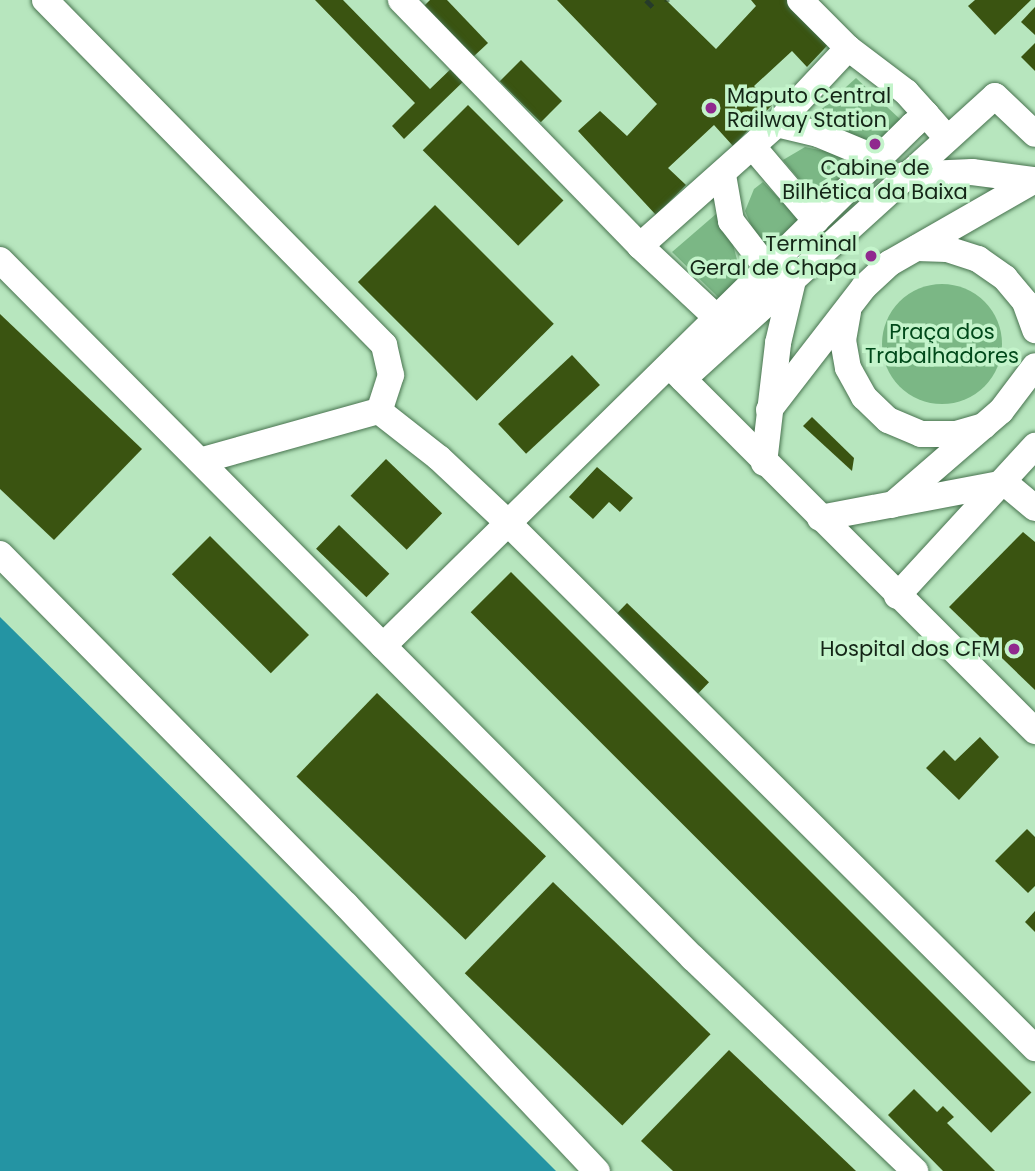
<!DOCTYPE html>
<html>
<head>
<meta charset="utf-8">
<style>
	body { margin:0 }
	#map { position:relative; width:1035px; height:1171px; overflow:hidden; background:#b7e6be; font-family:Poppins,sans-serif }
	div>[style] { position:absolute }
	.green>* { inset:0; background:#7bb785 }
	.round { border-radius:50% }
	.water>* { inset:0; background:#2494a3 }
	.building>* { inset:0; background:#3a5411; transform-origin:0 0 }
	.roads { filter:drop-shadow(0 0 2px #48734f) drop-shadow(0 0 2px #48734f) }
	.minor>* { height:26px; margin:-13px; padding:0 13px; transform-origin:13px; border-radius:13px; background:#fff }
	.rail>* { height:5px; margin-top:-2.5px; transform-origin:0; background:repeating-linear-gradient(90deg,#263b29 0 9px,transparent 0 18px) }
	.dots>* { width:19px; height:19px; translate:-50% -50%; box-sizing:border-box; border:4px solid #c4f4cb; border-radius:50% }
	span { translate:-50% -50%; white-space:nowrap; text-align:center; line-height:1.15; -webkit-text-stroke:7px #c4f4cb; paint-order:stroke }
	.poi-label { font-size:21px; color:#142617 }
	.left { translate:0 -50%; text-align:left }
	.right { translate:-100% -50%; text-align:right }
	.park-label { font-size:21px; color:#00491a }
</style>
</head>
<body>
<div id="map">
	<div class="green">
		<i style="clip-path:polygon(856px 78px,901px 120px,873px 148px,802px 127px)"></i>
		<i style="clip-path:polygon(805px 147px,839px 154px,855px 167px,819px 203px,783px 160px)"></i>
		<i style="clip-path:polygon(763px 182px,797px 217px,799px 224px,764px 256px,745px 211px,754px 189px)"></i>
		<i style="clip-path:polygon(723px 208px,742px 278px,719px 298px,672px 252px)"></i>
		<i class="round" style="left:882px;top:284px;width:120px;height:120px"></i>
	</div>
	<div class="water">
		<i style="clip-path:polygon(0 617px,250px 865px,556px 1171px,0 1171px)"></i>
	</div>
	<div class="building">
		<i style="clip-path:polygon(315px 0,343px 0,430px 89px,457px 63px,470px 75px,404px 139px,392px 126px,415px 103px)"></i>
		<i style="clip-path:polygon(430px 0,447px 0,488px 43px,472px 58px,423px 7px)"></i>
		<i style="clip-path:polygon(557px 0,666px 0,716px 49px,756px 6px,751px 0,807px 0,840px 32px,807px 67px,792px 51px,754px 86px,772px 105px,733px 146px,714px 125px,668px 168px,686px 185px,656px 215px,578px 131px,600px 111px,627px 136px,657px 104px)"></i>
		<i style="clip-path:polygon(975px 0,1031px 0,995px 35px,968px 6px)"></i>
		<i style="clip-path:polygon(1035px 7px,1035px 35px,1021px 22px)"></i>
		<i style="clip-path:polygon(1035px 43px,1035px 71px,1021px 57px)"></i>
		<i style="left:521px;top:60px;width:58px;height:30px;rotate:45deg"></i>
		<i style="left:468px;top:105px;width:135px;height:64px;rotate:45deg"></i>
		<i style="left:435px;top:205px;width:168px;height:109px;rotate:45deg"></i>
		<i style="clip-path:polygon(0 314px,142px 449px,54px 540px,0 489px)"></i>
		<i style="left:572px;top:355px;width:41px;height:101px;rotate:47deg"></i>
		<i style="clip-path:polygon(812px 417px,854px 458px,852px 471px,803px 426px)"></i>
		<i style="left:386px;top:459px;width:78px;height:51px;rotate:44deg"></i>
		<i style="clip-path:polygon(597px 467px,633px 498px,620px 512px,609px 502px,593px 519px,569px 497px)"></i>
		<i style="left:339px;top:525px;width:70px;height:33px;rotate:44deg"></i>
		<i style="clip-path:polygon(1023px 532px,1035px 542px,1035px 690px,949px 607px)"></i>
		<i style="left:210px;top:536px;width:140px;height:54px;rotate:45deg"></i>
		<i style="left:511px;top:572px;width:736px;height:57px;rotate:45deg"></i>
		<i style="left:627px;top:603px;width:114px;height:24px;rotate:44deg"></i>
		<i style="left:377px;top:693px;width:235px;height:116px;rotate:44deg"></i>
		<i style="clip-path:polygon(980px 737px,999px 757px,959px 800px,926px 768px,944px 750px,955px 761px)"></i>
		<i style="clip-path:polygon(1027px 829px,1035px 837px,1035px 886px,1028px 893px,995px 861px)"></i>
		<i style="left:553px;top:882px;width:219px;height:127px;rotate:44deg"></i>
		<i style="clip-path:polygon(1035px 911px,1035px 932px,1025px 922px)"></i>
		<i style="clip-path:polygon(729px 1050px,856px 1171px,673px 1171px,641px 1141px)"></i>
		<i style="clip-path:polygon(914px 1089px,937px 1112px,943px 1106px,954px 1117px,947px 1123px,995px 1171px,943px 1171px,888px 1115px)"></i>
	</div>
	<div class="roads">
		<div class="minor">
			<i style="left:45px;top:0;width:484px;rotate:45.5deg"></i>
			<i style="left:384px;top:345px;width:31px;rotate:77deg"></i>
			<i style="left:391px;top:375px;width:38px;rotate:108deg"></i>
			<i style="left:401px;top:0;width:343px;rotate:45.8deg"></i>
			<i style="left:800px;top:0;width:68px;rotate:45deg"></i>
			<i style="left:777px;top:124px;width:42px;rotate:13.7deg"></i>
			<i style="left:818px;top:134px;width:65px;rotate:22.6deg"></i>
			<i style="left:753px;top:147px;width:97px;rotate:49.6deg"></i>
			<i style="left:723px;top:175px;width:47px;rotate:80.1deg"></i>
			<i style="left:731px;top:221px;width:61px;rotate:52.4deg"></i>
			<i style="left:904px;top:175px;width:68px;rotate:-2.5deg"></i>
			<i style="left:972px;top:172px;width:63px;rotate:7.4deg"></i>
			<i style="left:917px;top:248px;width:30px;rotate:2deg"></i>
			<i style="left:947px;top:249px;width:33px;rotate:18deg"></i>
			<i style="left:978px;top:259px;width:33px;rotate:35deg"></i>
			<i style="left:1005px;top:278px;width:31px;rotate:50deg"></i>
			<i style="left:1025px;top:302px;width:30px;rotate:70deg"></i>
			<i style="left:0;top:260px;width:984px;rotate:45.21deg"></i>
			<i style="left:693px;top:958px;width:308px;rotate:43.8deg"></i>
			<i style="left:848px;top:312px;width:28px;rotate:100deg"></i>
			<i style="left:843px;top:340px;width:28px;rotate:80deg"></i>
			<i style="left:848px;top:368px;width:33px;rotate:61deg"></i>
			<i style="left:864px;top:397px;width:33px;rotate:44deg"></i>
			<i style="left:888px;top:420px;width:36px;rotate:23deg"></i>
			<i style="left:921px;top:434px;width:35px"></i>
			<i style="left:956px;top:434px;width:29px;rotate:-16deg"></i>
			<i style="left:717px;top:318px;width:105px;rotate:-136.9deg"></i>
			<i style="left:640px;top:246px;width:183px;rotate:-41.7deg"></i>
			<i style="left:777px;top:124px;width:104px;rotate:-46.9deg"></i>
			<i style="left:848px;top:48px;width:73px;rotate:37.2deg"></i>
			<i style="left:906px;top:92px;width:30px;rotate:48deg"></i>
			<i style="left:671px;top:367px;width:515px;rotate:45deg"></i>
			<i style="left:683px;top:379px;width:421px;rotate:-42.2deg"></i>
			<i style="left:995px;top:96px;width:55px;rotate:43.5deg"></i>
			<i style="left:769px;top:410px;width:155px;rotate:-52.3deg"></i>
			<i style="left:864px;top:287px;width:35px;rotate:-43deg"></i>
			<i style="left:890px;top:263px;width:167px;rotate:-29.8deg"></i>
			<i style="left:379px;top:411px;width:76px;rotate:38.1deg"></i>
			<i style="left:439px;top:458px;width:92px;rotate:43.2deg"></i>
			<i style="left:506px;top:521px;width:747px;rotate:44.89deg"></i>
			<i style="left:203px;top:460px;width:183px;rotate:-15.6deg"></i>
			<i style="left:764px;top:463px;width:121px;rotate:-83.3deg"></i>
			<i style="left:778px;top:343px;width:69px;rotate:-76.6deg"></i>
			<i style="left:892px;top:505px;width:144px;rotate:-40.8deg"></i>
			<i style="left:1001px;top:411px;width:56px;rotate:-52.9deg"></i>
			<i style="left:820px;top:518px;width:188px;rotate:-10.7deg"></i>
			<i style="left:1005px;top:483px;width:39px;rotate:40deg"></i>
			<i style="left:0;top:554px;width:493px;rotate:45.4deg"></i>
			<i style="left:346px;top:905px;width:366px;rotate:46.7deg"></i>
			<i style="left:897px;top:596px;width:204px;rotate:-47.4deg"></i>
			<i style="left:383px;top:646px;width:743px;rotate:-44.51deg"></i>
			<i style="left:913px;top:125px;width:17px;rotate:-40deg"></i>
			<i style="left:926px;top:114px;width:30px;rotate:49deg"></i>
		</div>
	</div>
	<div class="rail">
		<i style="left:646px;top:0;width:14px;rotate:45deg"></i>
		<i style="left:667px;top:0;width:1px;rotate:90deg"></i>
	</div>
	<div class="dots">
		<i style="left:711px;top:108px;background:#90298e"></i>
		<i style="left:875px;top:144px;background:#90298e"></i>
		<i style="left:871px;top:256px;background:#90298e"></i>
		<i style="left:1014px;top:649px;background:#90298e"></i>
	</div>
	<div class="poi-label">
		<span class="left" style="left:727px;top:108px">Maputo Central<br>Railway Station</span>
		<span style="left:875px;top:180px">Cabine de<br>Bilhética da Baixa</span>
		<span class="right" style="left:857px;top:256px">Terminal<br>Geral de Chapa</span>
		<span class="right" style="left:1000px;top:649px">Hospital dos CFM</span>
	</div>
	<div class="park-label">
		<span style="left:942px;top:344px">Praça dos<br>Trabalhadores</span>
	</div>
</div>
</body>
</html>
